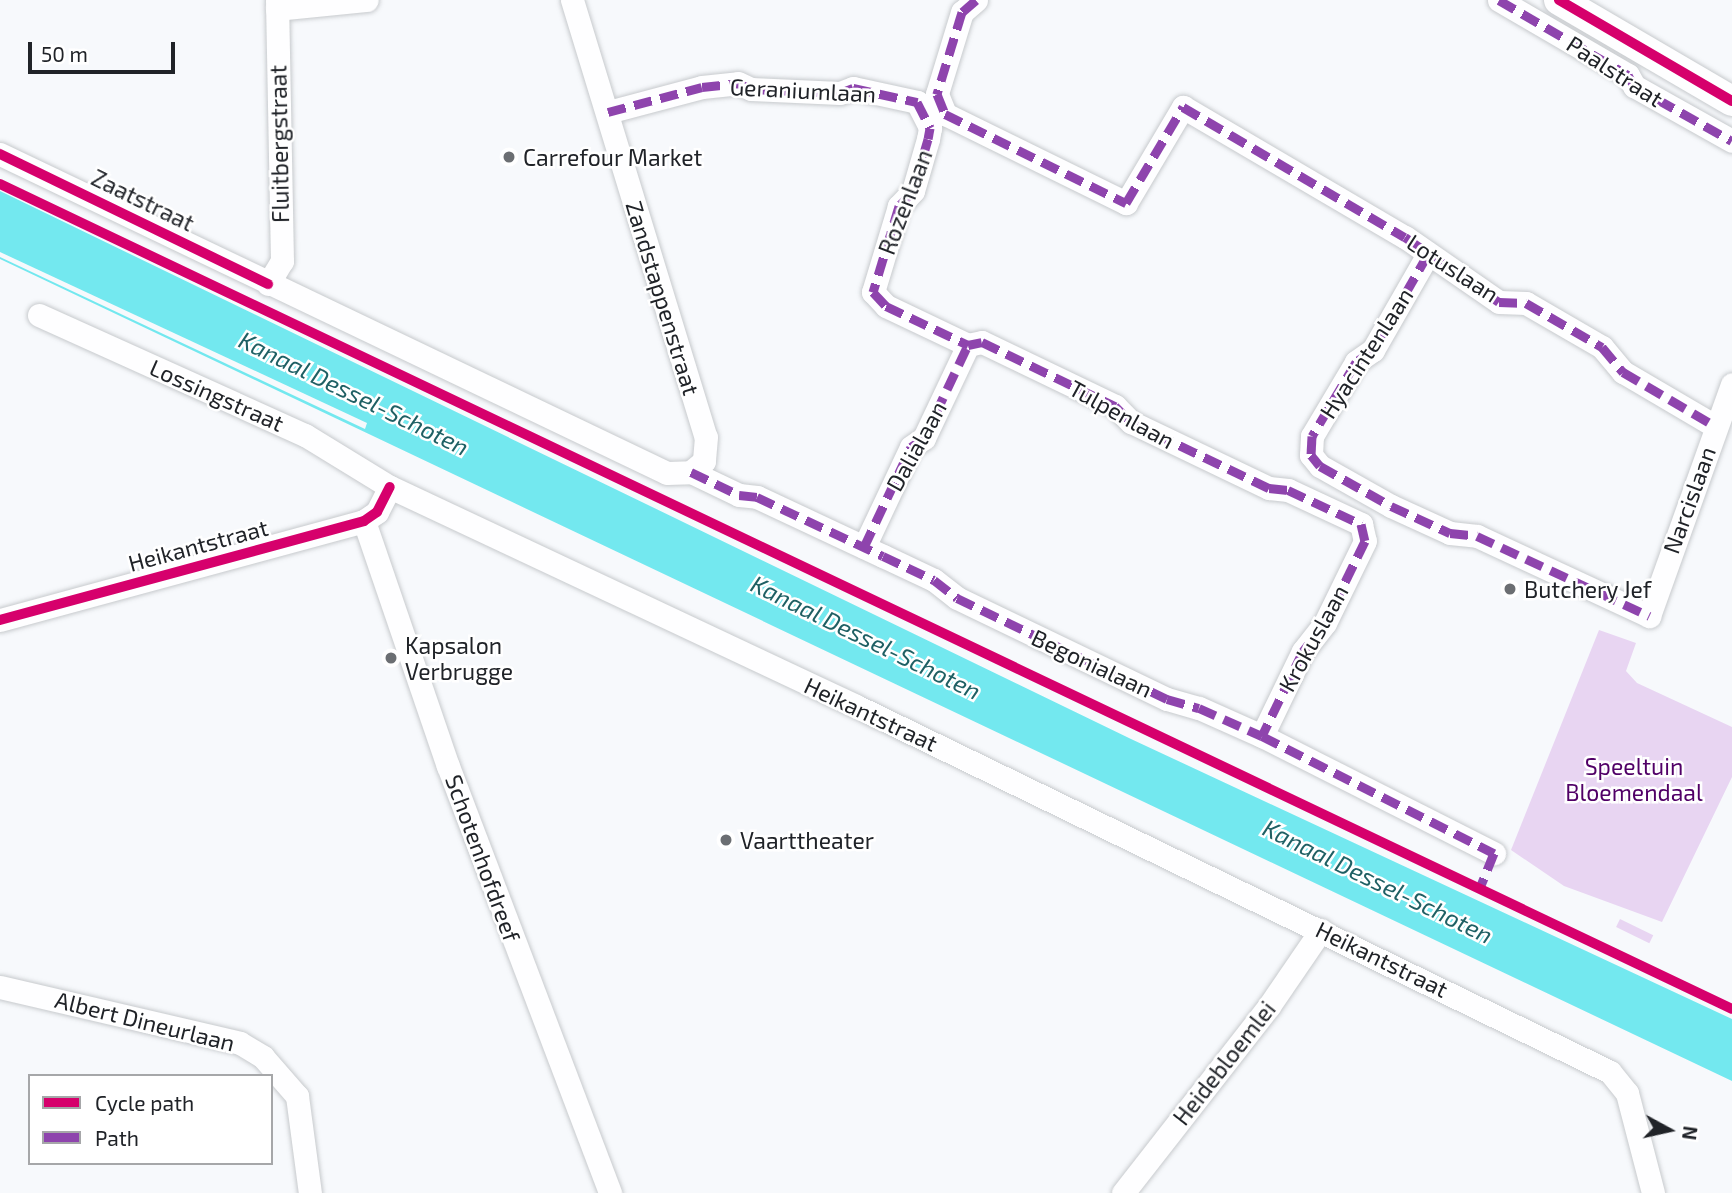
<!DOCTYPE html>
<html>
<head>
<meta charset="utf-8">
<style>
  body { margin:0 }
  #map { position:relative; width:1732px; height:1193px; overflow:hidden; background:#f7f9fc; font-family:"Exo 2",sans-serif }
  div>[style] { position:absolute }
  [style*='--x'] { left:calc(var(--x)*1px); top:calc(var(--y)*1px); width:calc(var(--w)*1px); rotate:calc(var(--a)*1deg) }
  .green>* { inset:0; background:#e8d5f2; transform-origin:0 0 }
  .water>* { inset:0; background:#73e8ef }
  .pier>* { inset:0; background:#f7f9fc }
  .roads { filter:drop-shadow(0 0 2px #c7cacd) drop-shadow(0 0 2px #c7cacd) }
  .minor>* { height:23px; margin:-11.5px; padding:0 11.5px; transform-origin:11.5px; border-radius:11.5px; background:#fefeff }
  .tertiary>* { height:30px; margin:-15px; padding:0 15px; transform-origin:15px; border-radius:15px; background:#fefeff }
  .quiet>* { height:9px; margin-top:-4.5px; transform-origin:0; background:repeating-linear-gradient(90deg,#8e44ad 0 18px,transparent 0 27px) }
  .cycleway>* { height:10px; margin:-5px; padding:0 5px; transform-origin:5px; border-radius:5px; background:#d6006c }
  .dots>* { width:19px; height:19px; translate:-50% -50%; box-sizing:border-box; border:4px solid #fff; border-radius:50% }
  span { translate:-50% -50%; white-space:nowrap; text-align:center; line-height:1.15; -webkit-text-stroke:5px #fff; paint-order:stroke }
  .street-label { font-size:23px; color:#202328 }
  .poi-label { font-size:23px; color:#202328 }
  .left { translate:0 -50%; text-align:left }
  .park-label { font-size:23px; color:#510067 }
  .water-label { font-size:24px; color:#1f6064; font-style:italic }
  .legend { position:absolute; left:28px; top:1074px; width:245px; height:91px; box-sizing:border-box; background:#fff; border:2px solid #a6a7a9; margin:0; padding:9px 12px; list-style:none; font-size:21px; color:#202328 }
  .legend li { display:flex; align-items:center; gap:14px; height:35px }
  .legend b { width:35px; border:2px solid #a6a7a9 }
  .north { position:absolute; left:1634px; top:1095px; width:70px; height:70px; -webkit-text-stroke:5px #fff; paint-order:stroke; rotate:98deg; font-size:19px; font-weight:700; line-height:28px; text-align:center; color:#202328 }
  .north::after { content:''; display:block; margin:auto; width:24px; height:32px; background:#202328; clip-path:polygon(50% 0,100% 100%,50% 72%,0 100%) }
  .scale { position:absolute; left:28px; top:42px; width:147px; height:32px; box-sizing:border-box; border:4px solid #202328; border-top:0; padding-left:9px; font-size:21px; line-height:24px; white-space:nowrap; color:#202328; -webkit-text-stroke:5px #fff; paint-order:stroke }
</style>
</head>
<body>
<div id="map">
  <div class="green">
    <i style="clip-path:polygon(1599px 630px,1636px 643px,1626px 671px,1637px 683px,1732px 727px,1732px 777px,1662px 922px,1564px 886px,1511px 850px)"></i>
    <i style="left:1620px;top:919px;width:37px;height:9px;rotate:26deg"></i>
  </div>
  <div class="water">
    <i style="clip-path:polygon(0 191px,1131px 739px,1732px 1019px,1732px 1081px,0 259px)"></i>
  </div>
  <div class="pier">
    <i style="clip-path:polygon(0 252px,367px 423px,365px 429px,0 257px)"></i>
  </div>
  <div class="roads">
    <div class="minor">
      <i style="--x:572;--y:0;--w:457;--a:73"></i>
      <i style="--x:706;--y:437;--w:24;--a:95"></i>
      <i style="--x:704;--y:461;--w:17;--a:140"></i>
      <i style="--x:976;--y:0;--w:18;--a:139"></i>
      <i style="--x:962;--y:12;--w:86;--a:107"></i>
      <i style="--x:937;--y:94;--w:22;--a:68"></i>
      <i style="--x:945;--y:114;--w:202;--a:26.2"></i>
      <i style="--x:1126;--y:203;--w:112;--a:-59.3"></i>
      <i style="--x:1183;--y:107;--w:257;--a:30.4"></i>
      <i style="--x:1405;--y:237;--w:114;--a:34.7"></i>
      <i style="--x:1499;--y:302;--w:27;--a:2"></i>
      <i style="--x:1526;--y:303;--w:88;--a:30.1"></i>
      <i style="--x:1602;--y:347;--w:33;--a:50"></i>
      <i style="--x:1623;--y:372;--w:107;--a:30.4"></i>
      <i style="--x:1499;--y:0;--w:149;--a:30.2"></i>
      <i style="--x:1628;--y:75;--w:13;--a:61"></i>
      <i style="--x:1634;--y:86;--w:112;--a:29.3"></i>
      <i style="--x:277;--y:9;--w:90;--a:-5.7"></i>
      <i style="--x:608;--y:112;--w:97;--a:-14.9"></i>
      <i style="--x:702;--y:87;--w:36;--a:-6"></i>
      <i style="--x:738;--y:83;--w:14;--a:25"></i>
      <i style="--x:751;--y:89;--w:89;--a:2.6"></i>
      <i style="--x:840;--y:93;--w:14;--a:-21"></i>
      <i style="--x:853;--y:88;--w:66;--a:12.3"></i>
      <i style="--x:917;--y:102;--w:29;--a:63"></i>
      <i style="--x:930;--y:128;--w:11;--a:100"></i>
      <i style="--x:928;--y:139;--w:54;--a:106.1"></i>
      <i style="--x:913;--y:191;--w:21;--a:133"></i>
      <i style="--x:899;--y:206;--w:90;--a:106.8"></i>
      <i style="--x:873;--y:292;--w:19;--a:47"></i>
      <i style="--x:886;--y:306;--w:91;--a:25.4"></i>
      <i style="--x:968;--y:345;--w:14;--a:-12"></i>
      <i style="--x:982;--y:342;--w:148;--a:25.7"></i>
      <i style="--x:1115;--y:406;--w:23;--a:45"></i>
      <i style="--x:1131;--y:422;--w:153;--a:25.6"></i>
      <i style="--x:1269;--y:488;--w:19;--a:6"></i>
      <i style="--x:1288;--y:490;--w:81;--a:25"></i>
      <i style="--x:1361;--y:524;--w:17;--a:77"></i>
      <i style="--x:1365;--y:541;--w:91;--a:116"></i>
      <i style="--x:1325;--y:623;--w:36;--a:128"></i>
      <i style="--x:1303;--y:651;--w:94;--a:115.8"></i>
      <i style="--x:0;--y:154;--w:739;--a:25.56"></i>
      <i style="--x:667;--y:473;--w:24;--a:-2"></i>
      <i style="--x:1428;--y:254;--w:111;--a:119.8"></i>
      <i style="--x:1373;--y:350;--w:21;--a:145"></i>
      <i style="--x:1356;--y:362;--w:86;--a:120.7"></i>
      <i style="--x:1312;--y:436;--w:19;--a:93"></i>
      <i style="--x:1311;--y:455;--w:14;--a:51"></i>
      <i style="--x:1320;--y:466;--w:81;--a:29.4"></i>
      <i style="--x:1391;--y:506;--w:65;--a:24.6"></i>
      <i style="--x:1450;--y:533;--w:27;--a:6"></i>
      <i style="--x:1477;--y:536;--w:190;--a:24.9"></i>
      <i style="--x:1649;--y:616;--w:246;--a:-70.3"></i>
      <i style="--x:268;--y:284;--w:27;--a:-59"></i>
      <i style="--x:282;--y:261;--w:261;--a:-91.1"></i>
      <i style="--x:39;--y:315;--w:292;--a:24.3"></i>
      <i style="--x:305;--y:435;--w:100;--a:31.5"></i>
      <i style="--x:390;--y:487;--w:515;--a:25.17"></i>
      <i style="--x:856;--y:706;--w:838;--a:25.89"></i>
      <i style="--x:1610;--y:1072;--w:27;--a:51"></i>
      <i style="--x:1627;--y:1093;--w:103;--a:75.4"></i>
      <i style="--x:691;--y:472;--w:53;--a:25.6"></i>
      <i style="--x:739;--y:495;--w:18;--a:6"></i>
      <i style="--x:757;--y:497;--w:139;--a:25.1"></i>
      <i style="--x:883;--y:556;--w:56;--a:25.2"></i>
      <i style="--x:934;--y:580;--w:29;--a:38"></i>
      <i style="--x:957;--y:598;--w:233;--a:25.7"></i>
      <i style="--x:1167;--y:699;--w:33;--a:16"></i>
      <i style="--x:1199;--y:708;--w:69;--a:24"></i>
      <i style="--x:1262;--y:736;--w:260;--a:26.8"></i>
      <i style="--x:364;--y:521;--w:259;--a:71.1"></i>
      <i style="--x:448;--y:766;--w:457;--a:69.2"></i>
      <i style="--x:864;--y:547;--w:110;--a:-64.8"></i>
      <i style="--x:911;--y:447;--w:16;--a:-35"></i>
      <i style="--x:924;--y:438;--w:103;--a:-64.7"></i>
      <i style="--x:0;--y:620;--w:377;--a:-15.2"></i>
      <i style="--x:364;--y:521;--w:16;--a:-35"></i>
      <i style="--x:377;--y:512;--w:28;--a:-63"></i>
      <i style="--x:0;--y:987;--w:246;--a:13.1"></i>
      <i style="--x:240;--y:1043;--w:27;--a:31"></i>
      <i style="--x:263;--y:1057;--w:52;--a:48.9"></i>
      <i style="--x:297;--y:1096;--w:98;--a:82.4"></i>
      <i style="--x:1123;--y:1193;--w:237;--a:-52"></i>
      <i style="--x:1269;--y:1006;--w:92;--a:-55.6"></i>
    </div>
    <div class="tertiary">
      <i style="--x:1559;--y:0;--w:200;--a:30.3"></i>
    </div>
  </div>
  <div class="quiet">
    <i style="--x:976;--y:0;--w:18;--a:139"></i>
    <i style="--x:962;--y:12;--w:86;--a:107"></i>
    <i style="--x:937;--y:94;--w:22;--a:68"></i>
    <i style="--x:945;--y:114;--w:202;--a:26.2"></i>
    <i style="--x:1126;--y:203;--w:112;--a:-59.3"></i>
    <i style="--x:1183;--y:107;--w:257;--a:30.4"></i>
    <i style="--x:1405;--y:237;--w:114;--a:34.7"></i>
    <i style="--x:1499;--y:302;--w:27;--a:2"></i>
    <i style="--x:1526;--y:303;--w:88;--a:30.1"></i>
    <i style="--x:1602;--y:347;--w:33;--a:50"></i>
    <i style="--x:1623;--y:372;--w:107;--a:30.4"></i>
    <i style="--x:1499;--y:0;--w:149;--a:30.2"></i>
    <i style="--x:1628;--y:75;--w:13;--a:61"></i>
    <i style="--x:1634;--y:86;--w:112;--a:29.3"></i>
    <i style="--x:608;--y:112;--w:97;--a:-14.9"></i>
    <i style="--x:702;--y:87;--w:36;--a:-6"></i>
    <i style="--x:738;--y:83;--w:14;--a:25"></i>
    <i style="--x:751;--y:89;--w:89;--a:2.6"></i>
    <i style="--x:840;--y:93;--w:14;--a:-21"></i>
    <i style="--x:853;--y:88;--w:66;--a:12.3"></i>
    <i style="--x:917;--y:102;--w:29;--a:63"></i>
    <i style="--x:930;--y:128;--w:11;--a:100"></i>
    <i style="--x:928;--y:139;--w:54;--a:106.1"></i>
    <i style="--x:913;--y:191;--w:21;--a:133"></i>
    <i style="--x:899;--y:206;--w:90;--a:106.8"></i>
    <i style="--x:873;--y:292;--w:19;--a:47"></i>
    <i style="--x:886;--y:306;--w:91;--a:25.4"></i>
    <i style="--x:968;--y:345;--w:14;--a:-12"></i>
    <i style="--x:982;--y:342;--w:148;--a:25.7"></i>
    <i style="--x:1115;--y:406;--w:23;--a:45"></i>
    <i style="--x:1131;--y:422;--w:153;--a:25.6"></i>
    <i style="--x:1269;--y:488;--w:19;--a:6"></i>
    <i style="--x:1288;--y:490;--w:81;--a:25"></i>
    <i style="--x:1361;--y:524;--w:17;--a:77"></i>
    <i style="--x:1365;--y:541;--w:91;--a:116"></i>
    <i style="--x:1325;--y:623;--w:36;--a:128"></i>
    <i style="--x:1303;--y:651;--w:94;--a:115.8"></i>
    <i style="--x:1428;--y:254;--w:111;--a:119.8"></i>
    <i style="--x:1373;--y:350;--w:21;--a:145"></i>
    <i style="--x:1356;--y:362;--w:86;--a:120.7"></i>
    <i style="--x:1312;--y:436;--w:19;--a:93"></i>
    <i style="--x:1311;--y:455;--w:14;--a:51"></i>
    <i style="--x:1320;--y:466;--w:81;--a:29.4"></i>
    <i style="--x:1391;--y:506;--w:65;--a:24.6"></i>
    <i style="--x:1450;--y:533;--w:27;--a:6"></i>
    <i style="--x:1477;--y:536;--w:190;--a:24.9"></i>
    <i style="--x:691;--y:472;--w:53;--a:25.6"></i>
    <i style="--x:739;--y:495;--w:18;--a:6"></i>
    <i style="--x:757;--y:497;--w:139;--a:25.1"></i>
    <i style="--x:883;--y:556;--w:56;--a:25.2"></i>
    <i style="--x:934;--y:580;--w:29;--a:38"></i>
    <i style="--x:957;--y:598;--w:233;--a:25.7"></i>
    <i style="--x:1167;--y:699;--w:33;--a:16"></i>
    <i style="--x:1199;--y:708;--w:69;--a:24"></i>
    <i style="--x:1262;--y:736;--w:260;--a:26.8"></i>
    <i style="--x:1494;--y:853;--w:38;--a:112"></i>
    <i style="--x:864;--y:547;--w:110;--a:-64.8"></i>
    <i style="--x:911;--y:447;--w:16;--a:-35"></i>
    <i style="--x:924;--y:438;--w:103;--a:-64.7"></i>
  </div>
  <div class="cycleway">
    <i style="--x:1559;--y:0;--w:200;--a:30.3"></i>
    <i style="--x:0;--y:154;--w:298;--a:25.9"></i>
    <i style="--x:0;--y:184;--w:1918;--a:25.47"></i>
    <i style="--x:0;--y:620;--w:377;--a:-15.2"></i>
    <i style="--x:364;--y:521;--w:16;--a:-35"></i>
    <i style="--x:377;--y:512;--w:28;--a:-63"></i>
  </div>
  <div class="dots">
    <i style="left:509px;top:157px;background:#6b6e72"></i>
    <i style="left:1510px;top:589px;background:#6b6e72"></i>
    <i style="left:391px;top:658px;background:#6b6e72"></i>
    <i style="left:726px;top:840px;background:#6b6e72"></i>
  </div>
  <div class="street-label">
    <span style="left:1615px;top:71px;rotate:33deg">Paalstraat</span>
    <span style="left:803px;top:90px;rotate:3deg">Geraniumlaan</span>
    <span style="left:279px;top:144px;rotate:-91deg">Fluitbergstraat</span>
    <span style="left:143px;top:200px;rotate:26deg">Zaatstraat</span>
    <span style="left:905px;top:202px;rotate:-69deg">Rozenlaan</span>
    <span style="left:1453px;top:268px;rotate:33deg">Lotuslaan</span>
    <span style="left:663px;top:298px;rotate:73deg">Zandstappenstraat</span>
    <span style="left:1366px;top:353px;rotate:-57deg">Hyacintenlaan</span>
    <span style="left:217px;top:395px;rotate:24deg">Lossingstraat</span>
    <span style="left:1122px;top:414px;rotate:29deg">Tulpenlaan</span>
    <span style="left:916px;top:446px;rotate:-61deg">Dalialaan</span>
    <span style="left:1689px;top:500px;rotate:-70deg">Narcislaan</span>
    <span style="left:198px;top:545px;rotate:-15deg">Heikantstraat</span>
    <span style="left:1313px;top:638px;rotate:-61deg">Krokuslaan</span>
    <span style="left:1092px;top:663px;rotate:25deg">Begonialaan</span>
    <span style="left:871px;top:714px;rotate:25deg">Heikantstraat</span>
    <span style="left:483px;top:858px;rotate:70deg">Schotenhofdreef</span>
    <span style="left:1382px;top:959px;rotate:26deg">Heikantstraat</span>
    <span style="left:145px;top:1021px;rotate:14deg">Albert Dineurlaan</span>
    <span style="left:1224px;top:1063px;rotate:-52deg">Heidebloemlei</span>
  </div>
  <div class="poi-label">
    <span class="left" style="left:523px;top:157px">Carrefour Market</span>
    <span class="left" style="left:1524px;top:589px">Butchery Jef</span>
    <span class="left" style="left:405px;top:658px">Kapsalon<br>Verbrugge</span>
    <span class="left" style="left:740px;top:840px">Vaarttheater</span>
  </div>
  <div class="park-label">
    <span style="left:1634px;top:779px">Speeltuin<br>Bloemendaal</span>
  </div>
  <div class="water-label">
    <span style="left:354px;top:393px;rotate:26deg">Kanaal Dessel-Schoten</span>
    <span style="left:866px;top:637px;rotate:26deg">Kanaal Dessel-Schoten</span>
    <span style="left:1378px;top:881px;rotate:26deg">Kanaal Dessel-Schoten</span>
  </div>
  <ul class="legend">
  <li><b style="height:9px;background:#d6006c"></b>Cycle path</li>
  <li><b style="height:9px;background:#8e44ad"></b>Path</li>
  </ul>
  <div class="north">N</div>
  <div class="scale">50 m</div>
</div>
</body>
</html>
